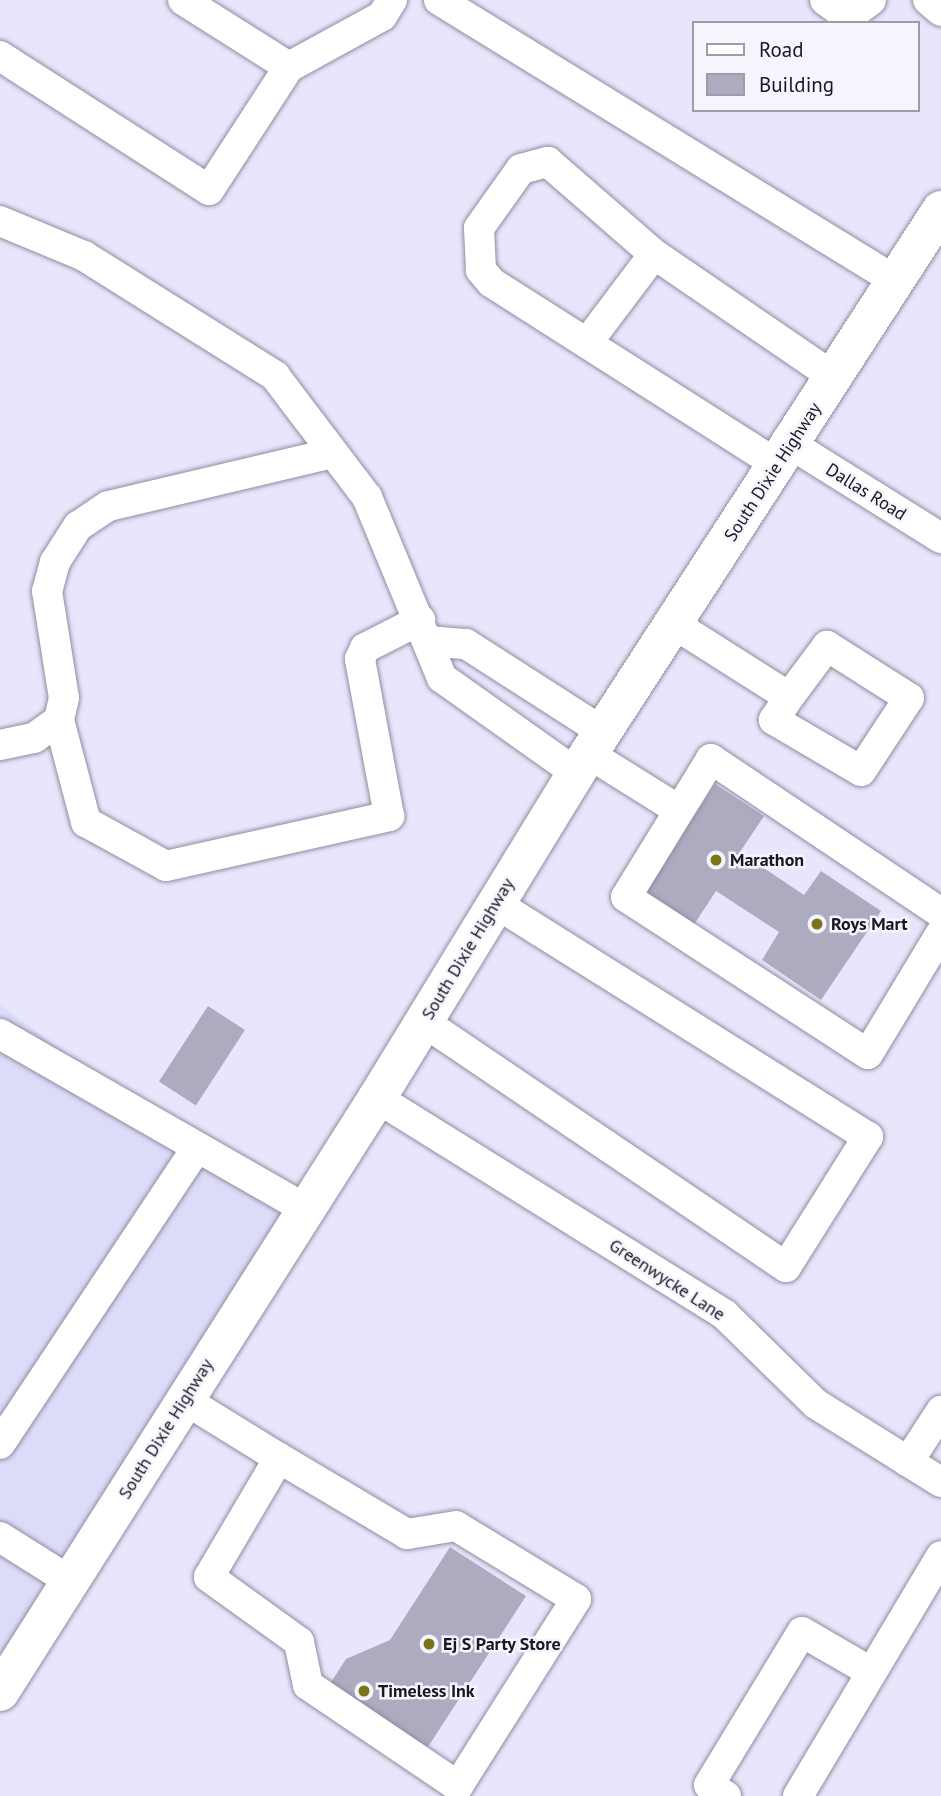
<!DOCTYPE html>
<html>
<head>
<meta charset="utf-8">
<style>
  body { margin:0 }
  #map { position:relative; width:941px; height:1796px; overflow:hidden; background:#e7e6fc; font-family:"PT Sans",sans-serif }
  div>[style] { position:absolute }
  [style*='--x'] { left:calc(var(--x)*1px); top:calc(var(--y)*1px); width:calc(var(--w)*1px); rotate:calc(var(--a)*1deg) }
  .built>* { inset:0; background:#dcdbf8 }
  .building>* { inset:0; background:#acabc0; transform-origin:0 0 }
  .roads { filter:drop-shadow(0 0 2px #8e8da1) drop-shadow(0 0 2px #8e8da1) }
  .minor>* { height:30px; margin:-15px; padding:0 15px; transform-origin:15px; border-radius:15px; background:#fff }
  .major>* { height:38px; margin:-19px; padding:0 19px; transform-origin:19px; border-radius:19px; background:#fff }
  .dots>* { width:19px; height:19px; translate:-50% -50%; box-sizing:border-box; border:4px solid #f5f5fe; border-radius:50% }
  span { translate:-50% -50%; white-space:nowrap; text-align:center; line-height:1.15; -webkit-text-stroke:5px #f5f5fe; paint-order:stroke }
  .street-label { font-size:18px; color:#191820 }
  .poi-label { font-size:18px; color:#191820; font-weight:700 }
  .left { translate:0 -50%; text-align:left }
  .legend { position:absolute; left:692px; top:21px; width:228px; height:91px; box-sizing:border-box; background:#f5f5fe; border:2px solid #9d9da5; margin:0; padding:9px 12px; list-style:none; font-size:21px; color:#191820 }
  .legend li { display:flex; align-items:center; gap:14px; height:35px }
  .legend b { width:35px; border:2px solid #9d9da5 }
</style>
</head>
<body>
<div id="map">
  <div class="built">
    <i style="clip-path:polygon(0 1005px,196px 1149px,306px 1209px,0 1692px)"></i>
  </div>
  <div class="building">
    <i style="clip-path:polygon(715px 784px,764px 816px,740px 852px,804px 895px,821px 871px,881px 911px,821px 1000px,762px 960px,779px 932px,716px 891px,693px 926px,643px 893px)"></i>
    <i style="left:208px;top:1006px;width:44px;height:90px;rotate:33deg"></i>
    <i style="clip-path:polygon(450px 1547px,526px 1596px,424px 1753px,326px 1690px,346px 1659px,390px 1640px)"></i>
  </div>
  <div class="roads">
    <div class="minor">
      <i style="--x:183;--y:0;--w:125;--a:32.3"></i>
      <i style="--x:439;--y:0;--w:536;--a:31.59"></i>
      <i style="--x:825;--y:0;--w:17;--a:36"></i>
      <i style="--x:839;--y:10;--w:16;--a:7"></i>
      <i style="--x:855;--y:12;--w:20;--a:-37"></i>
      <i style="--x:928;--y:0;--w:17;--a:40"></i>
      <i style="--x:0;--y:56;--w:248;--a:32.7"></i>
      <i style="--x:209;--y:190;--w:147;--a:-57"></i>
      <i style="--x:289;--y:67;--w:106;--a:-28.7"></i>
      <i style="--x:382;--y:16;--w:19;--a:-58"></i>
      <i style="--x:0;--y:221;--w:91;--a:22.6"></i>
      <i style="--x:84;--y:256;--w:226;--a:32.1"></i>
      <i style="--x:275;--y:376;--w:152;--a:52.8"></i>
      <i style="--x:367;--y:497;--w:196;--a:67.5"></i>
      <i style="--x:442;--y:678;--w:164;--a:35.3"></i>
      <i style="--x:587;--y:343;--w:111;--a:-53"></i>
      <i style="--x:792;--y:445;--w:176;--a:32"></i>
      <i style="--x:333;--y:453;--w:231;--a:166.7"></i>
      <i style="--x:108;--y:506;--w:36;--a:146"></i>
      <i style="--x:78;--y:526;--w:43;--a:122.6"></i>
      <i style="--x:55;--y:562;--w:30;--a:105"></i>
      <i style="--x:47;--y:591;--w:108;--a:81"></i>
      <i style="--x:64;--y:698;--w:23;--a:103"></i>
      <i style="--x:59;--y:720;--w:106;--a:75.2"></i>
      <i style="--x:86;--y:822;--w:91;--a:28.8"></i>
      <i style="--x:166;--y:866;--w:229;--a:-12.6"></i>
      <i style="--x:389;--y:816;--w:160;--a:-100.5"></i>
      <i style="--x:360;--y:659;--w:12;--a:-66"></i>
      <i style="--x:365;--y:648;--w:62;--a:-27"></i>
      <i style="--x:778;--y:465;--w:340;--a:-147.5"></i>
      <i style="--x:491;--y:282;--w:16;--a:-130"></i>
      <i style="--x:481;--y:270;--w:42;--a:-92.7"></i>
      <i style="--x:479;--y:228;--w:72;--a:-54.6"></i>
      <i style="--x:521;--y:169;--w:28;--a:-15"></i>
      <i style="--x:548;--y:162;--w:140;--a:41"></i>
      <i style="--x:654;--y:254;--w:219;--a:34.4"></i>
      <i style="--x:674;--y:624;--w:136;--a:32.4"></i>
      <i style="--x:789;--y:697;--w:64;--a:-53.3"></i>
      <i style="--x:827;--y:646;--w:97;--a:32.4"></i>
      <i style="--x:909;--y:698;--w:87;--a:123.3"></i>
      <i style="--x:861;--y:771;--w:101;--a:-149.6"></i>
      <i style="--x:774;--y:720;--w:27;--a:-57"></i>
      <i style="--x:429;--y:641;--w:37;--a:5"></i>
      <i style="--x:466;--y:644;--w:163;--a:32.7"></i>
      <i style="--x:0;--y:745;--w:35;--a:-12"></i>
      <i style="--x:34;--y:738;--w:31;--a:-36"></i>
      <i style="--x:589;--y:754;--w:104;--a:32"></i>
      <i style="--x:941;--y:913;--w:277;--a:-146.2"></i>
      <i style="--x:711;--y:759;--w:162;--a:121.6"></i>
      <i style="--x:626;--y:897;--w:288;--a:33"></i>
      <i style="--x:868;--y:1054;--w:141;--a:-58.9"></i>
      <i style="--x:424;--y:1022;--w:437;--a:34.1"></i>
      <i style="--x:786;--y:1267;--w:154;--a:-57.8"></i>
      <i style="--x:868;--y:1137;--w:439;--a:-147.9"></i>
      <i style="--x:0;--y:1034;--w:353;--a:29.8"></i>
      <i style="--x:377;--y:1098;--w:410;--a:31.9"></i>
      <i style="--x:725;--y:1315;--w:127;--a:44.4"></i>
      <i style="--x:816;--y:1404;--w:147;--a:32"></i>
      <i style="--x:185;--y:1400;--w:110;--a:31.7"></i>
      <i style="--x:279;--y:1458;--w:138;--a:120.5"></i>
      <i style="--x:209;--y:1577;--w:111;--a:35.8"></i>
      <i style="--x:299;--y:1642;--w:44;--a:78.2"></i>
      <i style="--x:308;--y:1685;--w:181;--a:34"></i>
      <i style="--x:458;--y:1786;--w:221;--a:-57.7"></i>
      <i style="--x:576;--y:1599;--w:140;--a:-148.7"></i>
      <i style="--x:456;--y:1526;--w:50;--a:170.7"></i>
      <i style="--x:407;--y:1534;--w:149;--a:-149.3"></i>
      <i style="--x:0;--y:1444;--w:354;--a:-56.4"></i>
      <i style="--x:908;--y:1462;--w:61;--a:-57.1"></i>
      <i style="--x:0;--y:1537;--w:83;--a:32.2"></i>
      <i style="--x:726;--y:1796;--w:20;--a:-147"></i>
      <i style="--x:709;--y:1785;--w:179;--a:-58.7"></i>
      <i style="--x:802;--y:1632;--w:80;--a:30.1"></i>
      <i style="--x:798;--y:1796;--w:279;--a:-59.2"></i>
    </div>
    <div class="major">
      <i style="--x:0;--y:1692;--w:704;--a:-57.6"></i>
      <i style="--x:377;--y:1098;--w:381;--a:-58.5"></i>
      <i style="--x:576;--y:773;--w:671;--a:-57.04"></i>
    </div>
  </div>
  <div class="dots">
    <i style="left:716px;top:860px;background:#7b7519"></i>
    <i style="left:817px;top:924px;background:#7b7519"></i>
    <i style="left:429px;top:1644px;background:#7b7519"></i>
    <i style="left:364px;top:1691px;background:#7b7519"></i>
  </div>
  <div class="street-label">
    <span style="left:773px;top:472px;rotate:-57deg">South Dixie Highway</span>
    <span style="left:866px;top:492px;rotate:32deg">Dallas Road</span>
    <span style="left:468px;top:949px;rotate:-59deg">South Dixie Highway</span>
    <span style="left:667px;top:1280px;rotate:33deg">Greenwycke Lane</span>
    <span style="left:166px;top:1429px;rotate:-58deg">South Dixie Highway</span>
  </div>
  <div class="poi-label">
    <span class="left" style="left:730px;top:860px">Marathon</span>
    <span class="left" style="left:831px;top:924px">Roys Mart</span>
    <span class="left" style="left:443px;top:1644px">Ej S Party Store</span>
    <span class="left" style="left:378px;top:1691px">Timeless Ink</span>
  </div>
  <ul class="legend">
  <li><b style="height:9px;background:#fff"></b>Road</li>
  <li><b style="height:19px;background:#acabc0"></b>Building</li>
  </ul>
</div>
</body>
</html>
